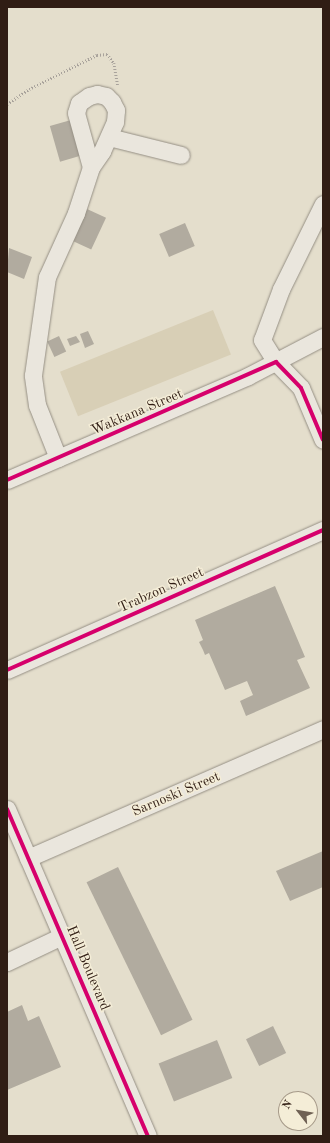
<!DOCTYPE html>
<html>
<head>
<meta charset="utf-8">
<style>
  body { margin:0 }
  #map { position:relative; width:330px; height:1143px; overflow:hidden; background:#e4decc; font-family:"Old Standard TT",serif }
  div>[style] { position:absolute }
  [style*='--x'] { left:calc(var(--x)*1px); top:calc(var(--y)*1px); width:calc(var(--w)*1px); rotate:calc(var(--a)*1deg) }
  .green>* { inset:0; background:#d8cfb6; transform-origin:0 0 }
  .building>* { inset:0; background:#b1ab9f; transform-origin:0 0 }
  .path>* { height:2.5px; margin-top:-1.25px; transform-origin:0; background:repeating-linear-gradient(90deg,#a8a29b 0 1px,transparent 0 3px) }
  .roads { filter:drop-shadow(0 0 1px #958f84) drop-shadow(0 0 1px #958f84) }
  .minor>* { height:17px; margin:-8.5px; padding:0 8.5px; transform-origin:8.5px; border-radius:8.5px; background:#eae6dd }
  .cycleway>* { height:4px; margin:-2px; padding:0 2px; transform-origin:2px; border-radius:2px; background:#d6006c }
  span { translate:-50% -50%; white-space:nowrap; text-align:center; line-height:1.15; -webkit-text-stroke:3px #f4edd7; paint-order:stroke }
  .street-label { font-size:14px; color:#301d14 }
  .frame { position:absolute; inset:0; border:8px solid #301d14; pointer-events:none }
  .north { position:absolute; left:278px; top:1091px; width:40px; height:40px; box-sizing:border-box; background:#f4edd7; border:1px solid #a69a89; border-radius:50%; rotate:301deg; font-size:11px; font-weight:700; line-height:16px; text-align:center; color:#301d14 }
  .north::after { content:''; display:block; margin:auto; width:14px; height:18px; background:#6f6154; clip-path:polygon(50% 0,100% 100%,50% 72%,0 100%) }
</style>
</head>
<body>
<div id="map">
  <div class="green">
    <i style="left:213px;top:310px;width:48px;height:165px;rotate:68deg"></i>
  </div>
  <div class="building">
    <i style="left:71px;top:120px;width:37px;height:22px;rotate:74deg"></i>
    <i style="left:87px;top:209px;width:21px;height:35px;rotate:25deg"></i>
    <i style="left:185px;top:223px;width:25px;height:28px;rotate:67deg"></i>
    <i style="clip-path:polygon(9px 248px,32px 257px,24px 279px,7px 272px)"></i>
    <i style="clip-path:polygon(88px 331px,94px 344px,85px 348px,80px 334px)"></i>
    <i style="left:59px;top:336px;width:17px;height:13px;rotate:65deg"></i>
    <i style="clip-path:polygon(76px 336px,80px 342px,70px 346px,67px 339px)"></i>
    <i style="clip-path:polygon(275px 586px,305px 657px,297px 660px,310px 688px,246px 716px,240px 701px,253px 695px,247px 681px,225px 690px,209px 653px,205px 655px,203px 650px,199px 642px,203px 640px,195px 620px)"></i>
    <i style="clip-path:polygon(323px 851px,323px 887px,290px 901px,276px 871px)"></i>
    <i style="left:118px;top:867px;width:170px;height:35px;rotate:64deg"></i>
    <i style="clip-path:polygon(22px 1005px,28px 1021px,39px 1016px,61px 1067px,7px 1090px,7px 1012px)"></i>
    <i style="left:273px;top:1026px;width:30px;height:30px;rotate:64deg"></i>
    <i style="left:217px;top:1040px;width:41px;height:63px;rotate:68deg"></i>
  </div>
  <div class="path">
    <i style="--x:7;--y:104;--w:27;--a:-34"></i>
    <i style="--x:29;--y:89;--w:76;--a:-26.6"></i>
    <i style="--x:97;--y:55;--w:10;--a:-6"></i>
    <i style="--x:107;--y:54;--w:11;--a:52"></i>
    <i style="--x:114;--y:63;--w:22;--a:80"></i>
  </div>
  <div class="roads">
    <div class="minor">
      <i style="--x:109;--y:137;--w:74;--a:14"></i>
      <i style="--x:323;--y:204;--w:95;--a:116.3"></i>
      <i style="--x:281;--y:289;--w:54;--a:110.4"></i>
      <i style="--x:262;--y:340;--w:26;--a:58"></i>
      <i style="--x:276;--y:362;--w:36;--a:46"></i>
      <i style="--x:301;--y:388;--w:56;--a:67.1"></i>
      <i style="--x:58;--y:458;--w:57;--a:-111.6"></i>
      <i style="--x:37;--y:405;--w:30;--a:-98"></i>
      <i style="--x:33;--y:375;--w:99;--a:-81.9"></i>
      <i style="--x:47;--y:277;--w:70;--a:-65.6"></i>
      <i style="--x:76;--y:213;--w:48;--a:-71.9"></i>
      <i style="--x:91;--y:167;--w:19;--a:-55"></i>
      <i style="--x:102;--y:151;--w:32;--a:-66"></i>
      <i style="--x:115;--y:122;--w:12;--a:-85"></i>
      <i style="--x:116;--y:110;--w:9;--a:-117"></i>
      <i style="--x:112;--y:102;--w:8;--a:-135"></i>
      <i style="--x:106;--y:96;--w:9;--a:-167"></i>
      <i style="--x:97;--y:94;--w:8;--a:166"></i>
      <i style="--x:89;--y:96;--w:12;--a:145"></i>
      <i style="--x:79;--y:103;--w:10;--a:107"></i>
      <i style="--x:76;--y:113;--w:56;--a:74.5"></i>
      <i style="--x:7;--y:480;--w:262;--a:-23.3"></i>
      <i style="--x:248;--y:376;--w:85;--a:-27.5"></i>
      <i style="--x:7;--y:670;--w:346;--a:-23.9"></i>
      <i style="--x:7;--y:809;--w:356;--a:66.7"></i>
      <i style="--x:28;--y:858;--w:322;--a:-23.6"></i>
      <i style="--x:7;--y:962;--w:61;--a:-25.3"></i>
    </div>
  </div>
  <div class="cycleway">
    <i style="--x:7;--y:480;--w:294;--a:-23.7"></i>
    <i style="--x:276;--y:362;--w:36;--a:46"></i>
    <i style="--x:301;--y:388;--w:56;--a:67.1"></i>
    <i style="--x:7;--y:670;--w:346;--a:-23.9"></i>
    <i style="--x:7;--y:809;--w:356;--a:66.7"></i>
  </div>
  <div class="street-label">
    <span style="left:137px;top:412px;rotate:-23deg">Wakkana Street</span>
    <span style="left:161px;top:590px;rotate:-24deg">Trabzon Street</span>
    <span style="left:176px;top:794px;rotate:-23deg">Sarnoski Street</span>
    <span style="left:88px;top:968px;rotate:67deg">Hall Boulevard</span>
  </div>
  <div class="frame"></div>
  <div class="north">N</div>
</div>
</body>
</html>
